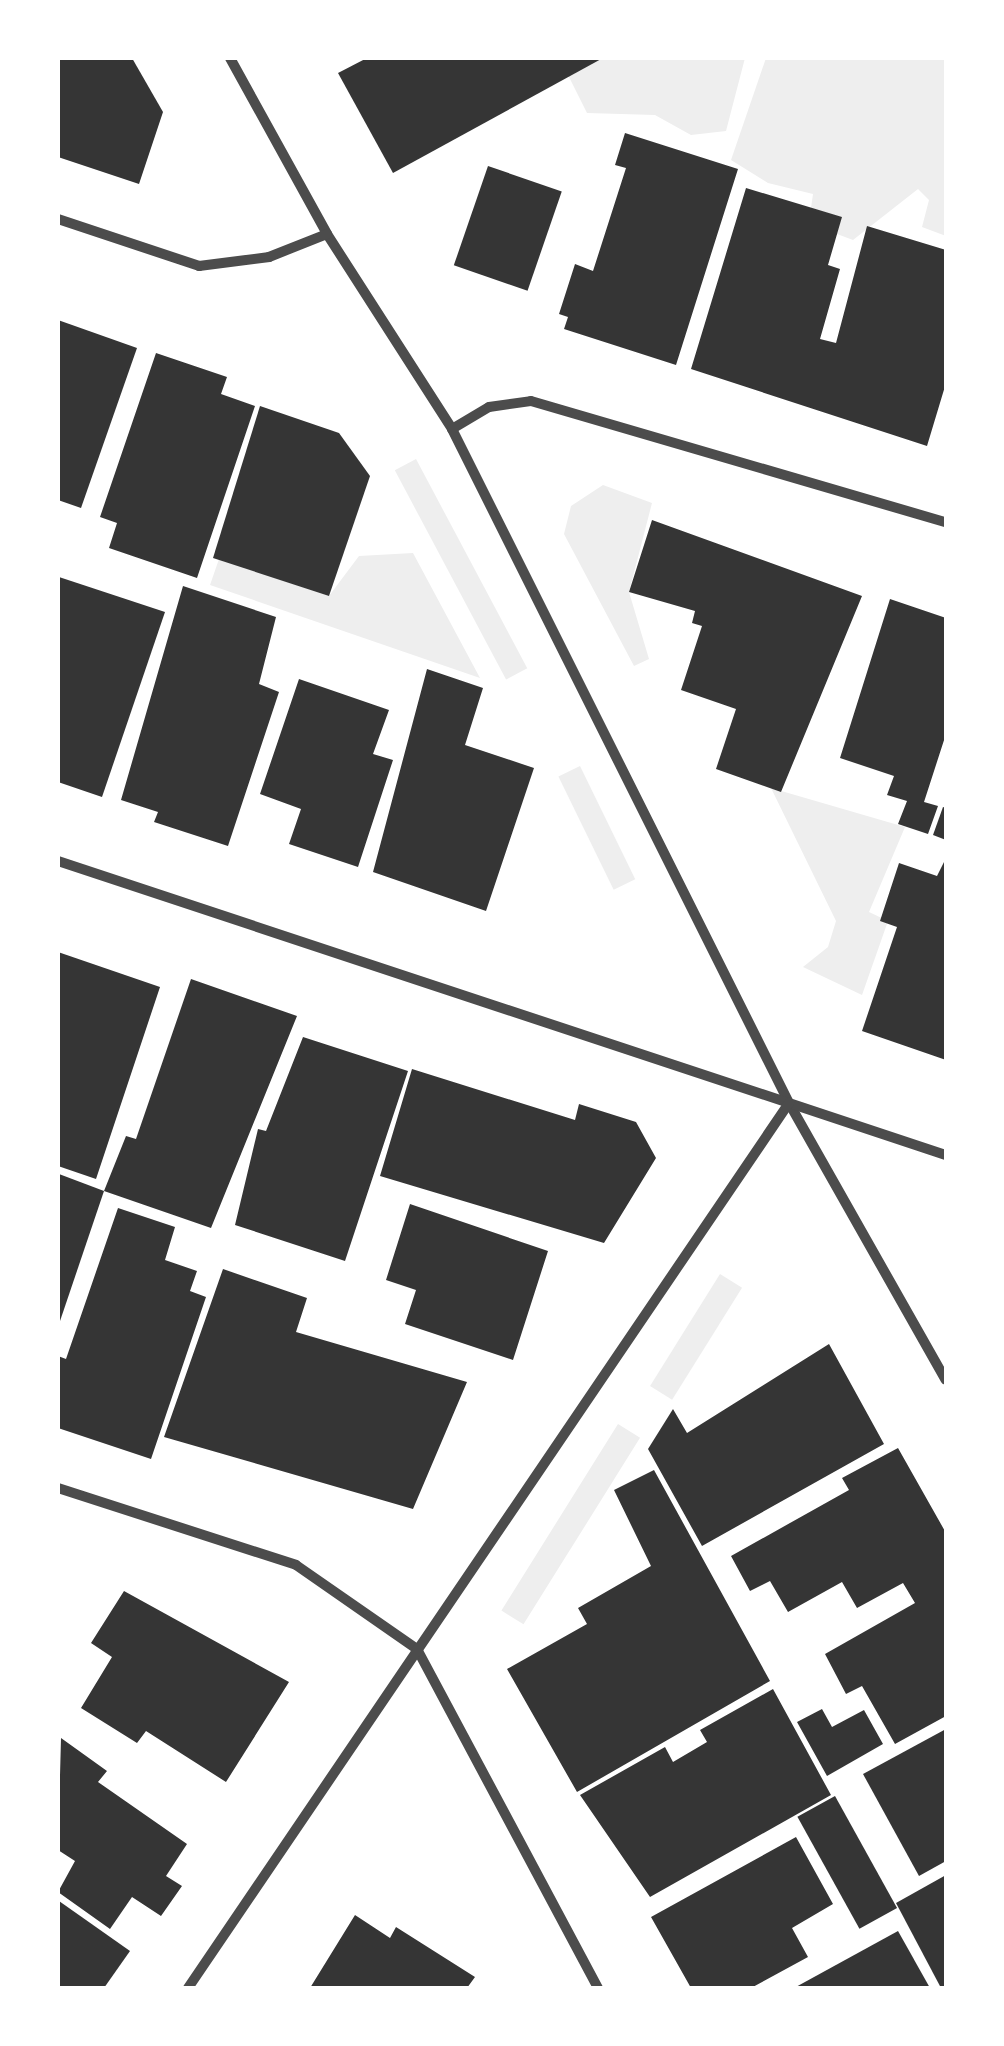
<!DOCTYPE html>
<html>
<head>
<meta charset="utf-8">
<style>
  body { margin:0 }
  #map { position:relative; width:1004px; height:2046px; overflow:hidden; background:#fff; font-family:"Source Sans 3",sans-serif }
  div>[style] { position:absolute }
  [style*='--x'] { left:calc(var(--x)*1px); top:calc(var(--y)*1px); width:calc(var(--w)*1px); rotate:calc(var(--a)*1deg) }
  .green>* { inset:0; background:#eee; transform-origin:0 0 }
  .building>* { inset:0; background:#353535; transform-origin:0 0 }
  .minor>* { height:10px; margin:-5px; padding:0 5px; transform-origin:5px; border-radius:5px; background:#4c4c4c }
  span { translate:-50% -50%; white-space:nowrap; text-align:center; line-height:1.15; -webkit-text-stroke:8px #fff; paint-order:stroke }
  .frame { position:absolute; inset:0; border:60px solid #fff; pointer-events:none }
</style>
</head>
<body>
<div id="map">
  <div class="green">
    <i style="clip-path:polygon(574px 58px,745px 58px,726px 131px,691px 135px,655px 115px,587px 113px,569px 77px)"></i>
    <i style="clip-path:polygon(766px 58px,946px 58px,946px 236px,922px 227px,929px 200px,918px 189px,853px 240px,837px 234px,841px 217px,811px 208px,813px 194px,768px 183px,731px 160px)"></i>
    <i style="left:416px;top:459px;width:237px;height:24px;rotate:62deg"></i>
    <i style="clip-path:polygon(603px 485px,652px 503px,629px 592px,649px 659px,634px 666px,564px 534px,571px 506px)"></i>
    <i style="clip-path:polygon(413px 553px,480px 678px,210px 585px,219px 559px,329px 596px,359px 556px)"></i>
    <i style="left:580px;top:766px;width:126px;height:24px;rotate:64deg"></i>
    <i style="clip-path:polygon(771px 788px,905px 827px,869px 912px,888px 921px,862px 995px,803px 967px,828px 947px,836px 921px)"></i>
    <i style="left:720px;top:1274px;width:26px;height:132px;rotate:32deg"></i>
    <i style="left:618px;top:1424px;width:26px;height:220px;rotate:32deg"></i>
  </div>
  <div class="building">
    <i style="clip-path:polygon(58px 58px,132px 58px,163px 112px,139px 184px,58px 157px)"></i>
    <i style="clip-path:polygon(367px 58px,603px 58px,393px 173px,338px 73px)"></i>
    <i style="clip-path:polygon(625px 133px,738px 169px,676px 365px,564px 329px,568px 317px,559px 314px,575px 264px,593px 271px,626px 168px,615px 165px)"></i>
    <i style="left:488px;top:166px;width:78px;height:105px;rotate:19deg"></i>
    <i style="clip-path:polygon(746px 188px,842px 217px,828px 265px,840px 269px,820px 339px,836px 343px,867px 226px,946px 250px,946px 383px,927px 446px,691px 369px)"></i>
    <i style="clip-path:polygon(58px 320px,137px 348px,81px 508px,58px 500px)"></i>
    <i style="clip-path:polygon(156px 353px,227px 377px,221px 394px,255px 406px,197px 578px,109px 548px,117px 523px,100px 517px)"></i>
    <i style="clip-path:polygon(260px 406px,339px 433px,370px 476px,329px 596px,213px 558px)"></i>
    <i style="clip-path:polygon(652px 520px,862px 596px,781px 792px,716px 769px,736px 709px,681px 690px,702px 626px,692px 623px,695px 611px,629px 592px)"></i>
    <i style="clip-path:polygon(59px 577px,165px 612px,102px 797px,58px 782px)"></i>
    <i style="clip-path:polygon(183px 586px,276px 617px,259px 684px,279px 692px,228px 846px,154px 822px,158px 812px,121px 800px)"></i>
    <i style="clip-path:polygon(890px 599px,946px 618px,946px 734px,924px 802px,938px 806px,928px 834px,898px 824px,907px 801px,887px 795px,894px 776px,840px 758px)"></i>
    <i style="clip-path:polygon(427px 669px,483px 688px,465px 745px,534px 768px,486px 911px,373px 872px)"></i>
    <i style="clip-path:polygon(299px 679px,389px 710px,373px 754px,393px 760px,358px 867px,289px 844px,301px 809px,260px 794px)"></i>
    <i style="clip-path:polygon(943px 807px,946px 808px,946px 840px,933px 835px)"></i>
    <i style="clip-path:polygon(946px 858px,946px 1060px,862px 1031px,897px 927px,880px 921px,899px 863px,937px 876px)"></i>
    <i style="clip-path:polygon(58px 952px,160px 987px,96px 1179px,58px 1166px)"></i>
    <i style="clip-path:polygon(191px 979px,297px 1016px,211px 1228px,104px 1191px,126px 1136px,136px 1139px)"></i>
    <i style="clip-path:polygon(303px 1037px,408px 1071px,345px 1261px,235px 1225px,258px 1129px,266px 1131px)"></i>
    <i style="clip-path:polygon(412px 1069px,575px 1120px,579px 1104px,636px 1122px,656px 1158px,604px 1243px,380px 1176px)"></i>
    <i style="clip-path:polygon(59px 1174px,104px 1191px,58px 1327px,58px 1178px)"></i>
    <i style="clip-path:polygon(410px 1204px,548px 1251px,513px 1360px,405px 1324px,416px 1290px,386px 1280px)"></i>
    <i style="clip-path:polygon(118px 1208px,175px 1227px,165px 1260px,197px 1271px,190px 1291px,206px 1297px,151px 1459px,58px 1428px,58px 1356px,66px 1359px)"></i>
    <i style="clip-path:polygon(223px 1269px,307px 1298px,296px 1332px,467px 1382px,413px 1509px,164px 1437px)"></i>
    <i style="clip-path:polygon(829px 1344px,884px 1444px,702px 1546px,648px 1449px,673px 1409px,687px 1433px)"></i>
    <i style="clip-path:polygon(898px 1448px,946px 1533px,946px 1716px,895px 1744px,862px 1686px,846px 1694px,825px 1654px,915px 1603px,903px 1583px,857px 1608px,842px 1582px,788px 1612px,770px 1581px,750px 1591px,731px 1556px,849px 1490px,842px 1478px)"></i>
    <i style="clip-path:polygon(654px 1470px,770px 1681px,577px 1792px,507px 1669px,587px 1624px,578px 1608px,651px 1566px,614px 1490px)"></i>
    <i style="clip-path:polygon(124px 1591px,289px 1682px,226px 1782px,146px 1731px,137px 1743px,81px 1708px,112px 1657px,91px 1643px)"></i>
    <i style="clip-path:polygon(773px 1689px,831px 1795px,650px 1897px,580px 1795px,665px 1747px,673px 1762px,707px 1742px,700px 1730px)"></i>
    <i style="clip-path:polygon(822px 1709px,832px 1727px,864px 1710px,883px 1744px,827px 1776px,797px 1722px)"></i>
    <i style="clip-path:polygon(946px 1729px,946px 1861px,919px 1876px,863px 1774px)"></i>
    <i style="clip-path:polygon(61px 1738px,107px 1771px,98px 1782px,187px 1844px,166px 1876px,182px 1886px,161px 1916px,132px 1897px,110px 1929px,58px 1892px,75px 1861px,58px 1850px)"></i>
    <i style="left:835px;top:1796px;width:128px;height:43px;rotate:61deg"></i>
    <i style="clip-path:polygon(796px 1837px,833px 1904px,792px 1928px,808px 1957px,751px 1988px,691px 1988px,651px 1917px)"></i>
    <i style="clip-path:polygon(946px 1875px,946px 1988px,941px 1988px,896px 1903px)"></i>
    <i style="clip-path:polygon(59px 1901px,130px 1951px,104px 1988px,58px 1988px)"></i>
    <i style="clip-path:polygon(355px 1915px,390px 1938px,396px 1927px,475px 1977px,467px 1988px,310px 1988px)"></i>
    <i style="clip-path:polygon(898px 1931px,930px 1988px,794px 1988px)"></i>
  </div>
  <div class="minor">
    <i style="--x:230;--y:58;--w:201;--a:61.1"></i>
    <i style="--x:327;--y:234;--w:232;--a:57.3"></i>
    <i style="--x:452;--y:429;--w:754;--a:63.43"></i>
    <i style="--x:789;--y:1103;--w:318;--a:60.5"></i>
    <i style="--x:58;--y:219;--w:149;--a:18.4"></i>
    <i style="--x:199;--y:266;--w:71;--a:-7.3"></i>
    <i style="--x:269;--y:257;--w:62;--a:-21.6"></i>
    <i style="--x:452;--y:429;--w:43;--a:-30.7"></i>
    <i style="--x:489;--y:407;--w:42;--a:-8.1"></i>
    <i style="--x:531;--y:401;--w:432;--a:16.3"></i>
    <i style="--x:58;--y:861;--w:935;--a:18.32"></i>
    <i style="--x:58;--y:1488;--w:250;--a:17.9"></i>
    <i style="--x:296;--y:1565;--w:147;--a:34.8"></i>
    <i style="--x:417;--y:1649;--w:384;--a:61.9"></i>
    <i style="--x:188;--y:1988;--w:1070;--a:-55.82"></i>
  </div>
  <div class="frame"></div>
</div>
</body>
</html>
